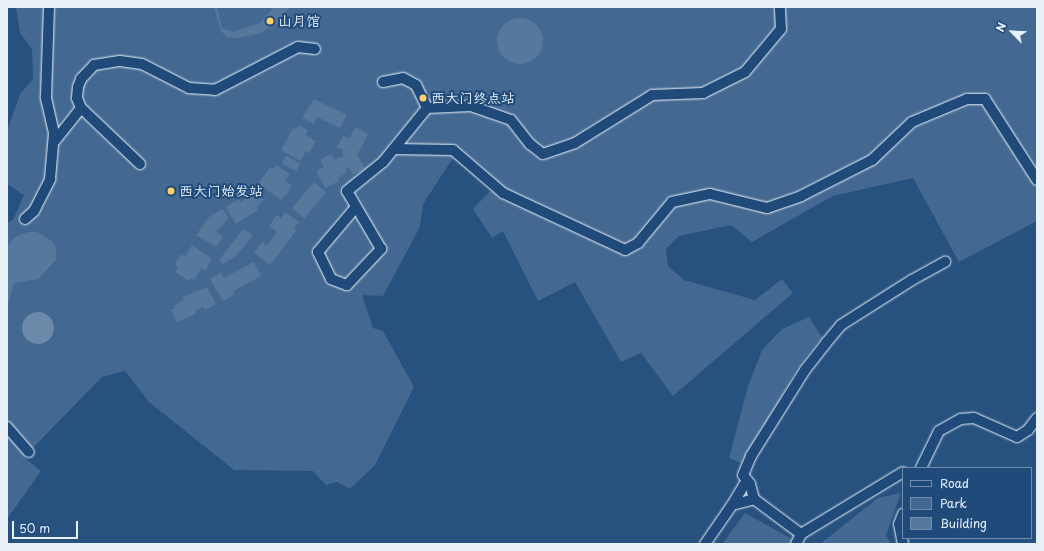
<!DOCTYPE html>
<html>
<head>
<meta charset="utf-8">
<style>
  body { margin:0 }
  #map { position:relative; width:1044px; height:551px; overflow:hidden; background:#27517f; font-family:"Playpen Sans","LXGW WenKai TC",sans-serif }
  div>[style] { position:absolute }
  [style*='--x'] { left:calc(var(--x)*1px); top:calc(var(--y)*1px); width:calc(var(--w)*1px); rotate:calc(var(--a)*1deg) }
  .green>* { inset:0; background:#436891 }
  .water>* { inset:0; background:#6b8aaa }
  .round { border-radius:50% }
  .building>* { inset:0; background:#57789d; transform-origin:0 0 }
  .minor-tunnel>* { height:10px; margin-top:-5px; transform-origin:0; background:repeating-linear-gradient(90deg,#446991 0 10px,transparent 0 15px) }
  .roads { filter:drop-shadow(0 0 1px #e8f1f8) drop-shadow(0 0 1px #e8f1f8) }
  .minor>* { height:10px; margin:-5px; padding:0 5px; transform-origin:5px; border-radius:5px; background:#1f4a7a }
  .dots>* { width:11px; height:11px; translate:-50% -50%; box-sizing:border-box; border:2px solid #1f4a7a; border-radius:50% }
  span { translate:-50% -50%; white-space:nowrap; text-align:center; line-height:1.15; -webkit-text-stroke:4px #1f4a7a; paint-order:stroke }
  .poi-label { font-size:14px; color:#e8f1f8 }
  .left { translate:0 -50%; text-align:left }
  .frame { position:absolute; inset:0; border:8px solid #e8f1f8; pointer-events:none }
  .legend { position:absolute; left:902px; top:467px; width:130px; height:72px; box-sizing:border-box; background:#1f4a7a; border:1px solid #6f8dac; margin:0; padding:5px 7px; list-style:none; font-size:12px; color:#e8f1f8 }
  .legend li { display:flex; align-items:center; gap:8px; height:20px }
  .legend b { width:20px; border:1px solid #6f8dac }
  .north { position:absolute; left:992px; top:12px; width:40px; height:40px; -webkit-text-stroke:3px #1f4a7a; paint-order:stroke; rotate:294deg; font-size:11px; font-weight:700; line-height:16px; text-align:center; color:#e8f1f8 }
  .north::after { content:''; display:block; margin:auto; width:14px; height:18px; background:#e8f1f8; clip-path:polygon(50% 0,100% 100%,50% 72%,0 100%) }
  .scale { position:absolute; left:12px; top:521px; width:66px; height:18px; box-sizing:border-box; border:2px solid #e8f1f8; border-top:0; padding-left:5px; font-size:12px; line-height:14px; white-space:nowrap; color:#e8f1f8; -webkit-text-stroke:3px #1f4a7a; paint-order:stroke }
</style>
</head>
<body>
<div id="map">
  <div class="green">
    <i style="clip-path:polygon(16px 7px,1037px 7px,1037px 221px,959px 262px,913px 178px,833px 196px,752px 242px,731px 225px,679px 236px,666px 249px,668px 266px,684px 280px,755px 300px,782px 279px,793px 293px,673px 396px,641px 353px,621px 362px,575px 282px,538px 301px,503px 231px,492px 238px,473px 209px,491px 190px,453px 158px,423px 204px,420px 227px,383px 296px,362px 295px,373px 328px,383px 331px,414px 387px,375px 465px,350px 489px,337px 482px,326px 485px,313px 471px,234px 470px,149px 402px,125px 371px,102px 377px,24px 457px,41px 471px,7px 519px,7px 223px,13px 220px,24px 195px,7px 184px,7px 131px,20px 94px,33px 79px,32px 49px,20px 33px)"></i>
    <i style="clip-path:polygon(809px 317px,822px 337px,797px 369px,743px 464px,729px 458px,748px 386px,762px 350px,782px 329px)"></i>
    <i style="clip-path:polygon(901px 493px,886px 535px,891px 544px,820px 544px,878px 498px)"></i>
    <i style="clip-path:polygon(745px 513px,801px 544px,722px 544px)"></i>
  </div>
  <div class="water">
    <i class="round" style="left:22px;top:312px;width:32px;height:32px"></i>
  </div>
  <div class="building">
    <i style="clip-path:polygon(214px 7px,217px 7px,222px 28px,233px 32px,260px 23px,274px 7px,290px 7px,275px 25px,261px 33px,239px 38px,227px 37px,221px 31px)"></i>
    <i class="round" style="left:497px;top:18px;width:46px;height:46px"></i>
    <i style="clip-path:polygon(314px 99px,347px 115px,340px 128px,317px 117px,314px 124px,302px 118px)"></i>
    <i style="clip-path:polygon(299px 125px,308px 130px,305px 135px,316px 141px,309px 153px,306px 151px,301px 161px,281px 150px,293px 128px,296px 129px)"></i>
    <i style="clip-path:polygon(355px 127px,368px 134px,357px 155px,365px 168px,353px 175px,349px 167px,345px 170px,346px 173px,338px 178px,339px 181px,325px 188px,316px 171px,324px 167px,320px 160px,331px 154px,334px 159px,343px 157px,343px 150px,337px 147px,343px 136px,349px 139px)"></i>
    <i style="left:286px;top:156px;width:16px;height:9px;rotate:27deg"></i>
    <i style="clip-path:polygon(276px 165px,290px 174px,285px 181px,291px 185px,290px 190px,281px 200px,258px 184px,270px 167px,273px 169px)"></i>
    <i style="left:314px;top:182px;width:16px;height:34px;rotate:40deg"></i>
    <i style="clip-path:polygon(253px 190px,264px 199px,257px 207px,258px 210px,236px 224px,226px 207px,239px 199px,241px 203px)"></i>
    <i style="clip-path:polygon(222px 209px,229px 218px,216px 232px,223px 236px,216px 247px,196px 235px,209px 217px)"></i>
    <i style="clip-path:polygon(285px 212px,299px 222px,294px 229px,296px 231px,270px 265px,254px 253px,262px 242px,267px 246px,277px 232px,269px 226px,277px 215px,281px 218px)"></i>
    <i style="clip-path:polygon(243px 229px,253px 235px,237px 255px,223px 264px,219px 260px)"></i>
    <i style="clip-path:polygon(28px 232px,37px 232px,52px 241px,56px 248px,56px 260px,38px 279px,14px 283px,7px 307px,7px 246px,15px 237px)"></i>
    <i style="clip-path:polygon(192px 245px,212px 259px,205px 271px,201px 268px,194px 280px,191px 278px,189px 281px,175px 272px,178px 267px,175px 264px,181px 254px,185px 257px)"></i>
    <i style="clip-path:polygon(254px 262px,261px 276px,233px 291px,235px 294px,223px 301px,210px 279px,221px 273px,224px 278px)"></i>
    <i style="clip-path:polygon(207px 287px,216px 304px,205px 310px,203px 307px,195px 311px,196px 314px,177px 322px,171px 310px,175px 308px,173px 306px,184px 300px,182px 297px)"></i>
  </div>
  <div class="minor-tunnel">
    <i style="--x:315;--y:49;--w:76;--a:25.9"></i>
    <i style="--x:140;--y:164;--w:41;--a:41.1"></i>
  </div>
  <div class="roads">
    <div class="minor">
      <i style="--x:383;--y:82;--w:20;--a:-11"></i>
      <i style="--x:403;--y:78;--w:15;--a:28"></i>
      <i style="--x:416;--y:85;--w:25;--a:64"></i>
      <i style="--x:427;--y:108;--w:44;--a:-2.6"></i>
      <i style="--x:471;--y:106;--w:42;--a:19.3"></i>
      <i style="--x:511;--y:120;--w:31;--a:52"></i>
      <i style="--x:530;--y:144;--w:16;--a:38"></i>
      <i style="--x:543;--y:154;--w:34;--a:-19"></i>
      <i style="--x:575;--y:143;--w:91;--a:-31.9"></i>
      <i style="--x:652;--y:95;--w:51;--a:-2.2"></i>
      <i style="--x:703;--y:93;--w:47;--a:-26.6"></i>
      <i style="--x:745;--y:72;--w:56;--a:-50.1"></i>
      <i style="--x:781;--y:29;--w:22;--a:-93"></i>
      <i style="--x:54;--y:142;--w:43;--a:-51.5"></i>
      <i style="--x:394;--y:149;--w:59;--a:1"></i>
      <i style="--x:453;--y:150;--w:66;--a:40.7"></i>
      <i style="--x:503;--y:193;--w:135;--a:25"></i>
      <i style="--x:625;--y:250;--w:15;--a:-28"></i>
      <i style="--x:638;--y:243;--w:53;--a:-50.3"></i>
      <i style="--x:672;--y:202;--w:39;--a:-12"></i>
      <i style="--x:710;--y:194;--w:59;--a:13.8"></i>
      <i style="--x:767;--y:208;--w:36;--a:-19"></i>
      <i style="--x:801;--y:196;--w:80;--a:-26.9"></i>
      <i style="--x:872;--y:160;--w:55;--a:-43.5"></i>
      <i style="--x:912;--y:122;--w:60;--a:-22.7"></i>
      <i style="--x:967;--y:99;--w:18;--a:0"></i>
      <i style="--x:985;--y:99;--w:96;--a:57.3"></i>
      <i style="--x:140;--y:164;--w:81;--a:-136.5"></i>
      <i style="--x:81;--y:108;--w:11;--a:-112"></i>
      <i style="--x:77;--y:98;--w:11;--a:-85"></i>
      <i style="--x:78;--y:87;--w:9;--a:-69"></i>
      <i style="--x:81;--y:79;--w:19;--a:-47"></i>
      <i style="--x:94;--y:65;--w:26;--a:-9"></i>
      <i style="--x:120;--y:61;--w:22;--a:8"></i>
      <i style="--x:142;--y:64;--w:53;--a:27.1"></i>
      <i style="--x:189;--y:88;--w:26;--a:4"></i>
      <i style="--x:215;--y:90;--w:93;--a:-27.4"></i>
      <i style="--x:298;--y:47;--w:17;--a:7"></i>
      <i style="--x:356;--y:207;--w:59;--a:130.2"></i>
      <i style="--x:318;--y:252;--w:30;--a:64"></i>
      <i style="--x:331;--y:279;--w:17;--a:21"></i>
      <i style="--x:347;--y:285;--w:50;--a:-46.6"></i>
      <i style="--x:381;--y:249;--w:67;--a:-120.4"></i>
      <i style="--x:347;--y:191;--w:46;--a:-38.9"></i>
      <i style="--x:383;--y:162;--w:70;--a:-50.8"></i>
      <i style="--x:25;--y:219;--w:12;--a:-42"></i>
      <i style="--x:34;--y:211;--w:36;--a:-63"></i>
      <i style="--x:50;--y:179;--w:46;--a:-85"></i>
      <i style="--x:54;--y:133;--w:37;--a:-103"></i>
      <i style="--x:46;--y:97;--w:90;--a:-88.1"></i>
      <i style="--x:7;--y:427;--w:33;--a:49"></i>
      <i style="--x:921;--y:468;--w:41;--a:-64.1"></i>
      <i style="--x:939;--y:431;--w:25;--a:-29"></i>
      <i style="--x:961;--y:419;--w:13;--a:-4"></i>
      <i style="--x:974;--y:418;--w:47;--a:23.8"></i>
      <i style="--x:1017;--y:437;--w:13;--a:-32"></i>
      <i style="--x:1028;--y:430;--w:15;--a:-53"></i>
      <i style="--x:754;--y:499;--w:16;--a:-105"></i>
      <i style="--x:750;--y:484;--w:11;--a:-128"></i>
      <i style="--x:743;--y:475;--w:21;--a:-67"></i>
      <i style="--x:751;--y:456;--w:102;--a:-57.9"></i>
      <i style="--x:805;--y:370;--w:34;--a:-52"></i>
      <i style="--x:826;--y:343;--w:23;--a:-50"></i>
      <i style="--x:841;--y:325;--w:84;--a:-32.4"></i>
      <i style="--x:912;--y:280;--w:38;--a:-29"></i>
      <i style="--x:732;--y:505;--w:29;--a:-59"></i>
      <i style="--x:705;--y:544;--w:47;--a:-55.3"></i>
      <i style="--x:732;--y:505;--w:23;--a:-15"></i>
      <i style="--x:754;--y:499;--w:59;--a:36.7"></i>
      <i style="--x:801;--y:534;--w:119;--a:-31.3"></i>
      <i style="--x:796;--y:544;--w:11;--a:-63"></i>
      <i style="--x:903;--y:544;--w:20;--a:-101"></i>
      <i style="--x:899;--y:524;--w:11;--a:-68"></i>
    </div>
  </div>
  <div class="dots">
    <i style="left:270px;top:21px;background:#ffd166"></i>
    <i style="left:423px;top:98px;background:#ffd166"></i>
    <i style="left:171px;top:191px;background:#ffd166"></i>
  </div>
  <div class="poi-label">
    <span class="left" style="left:278px;top:21px">山月馆</span>
    <span class="left" style="left:431px;top:98px">西大门终点站</span>
    <span class="left" style="left:179px;top:191px">西大门始发站</span>
  </div>
  <div class="frame"></div>
  <ul class="legend">
  <li><b style="height:5px;background:#1f4a7a"></b>Road</li>
  <li><b style="height:11px;background:#436891"></b>Park</li>
  <li><b style="height:11px;background:#57789d"></b>Building</li>
  </ul>
  <div class="north">N</div>
  <div class="scale">50 m</div>
</div>
</body>
</html>
